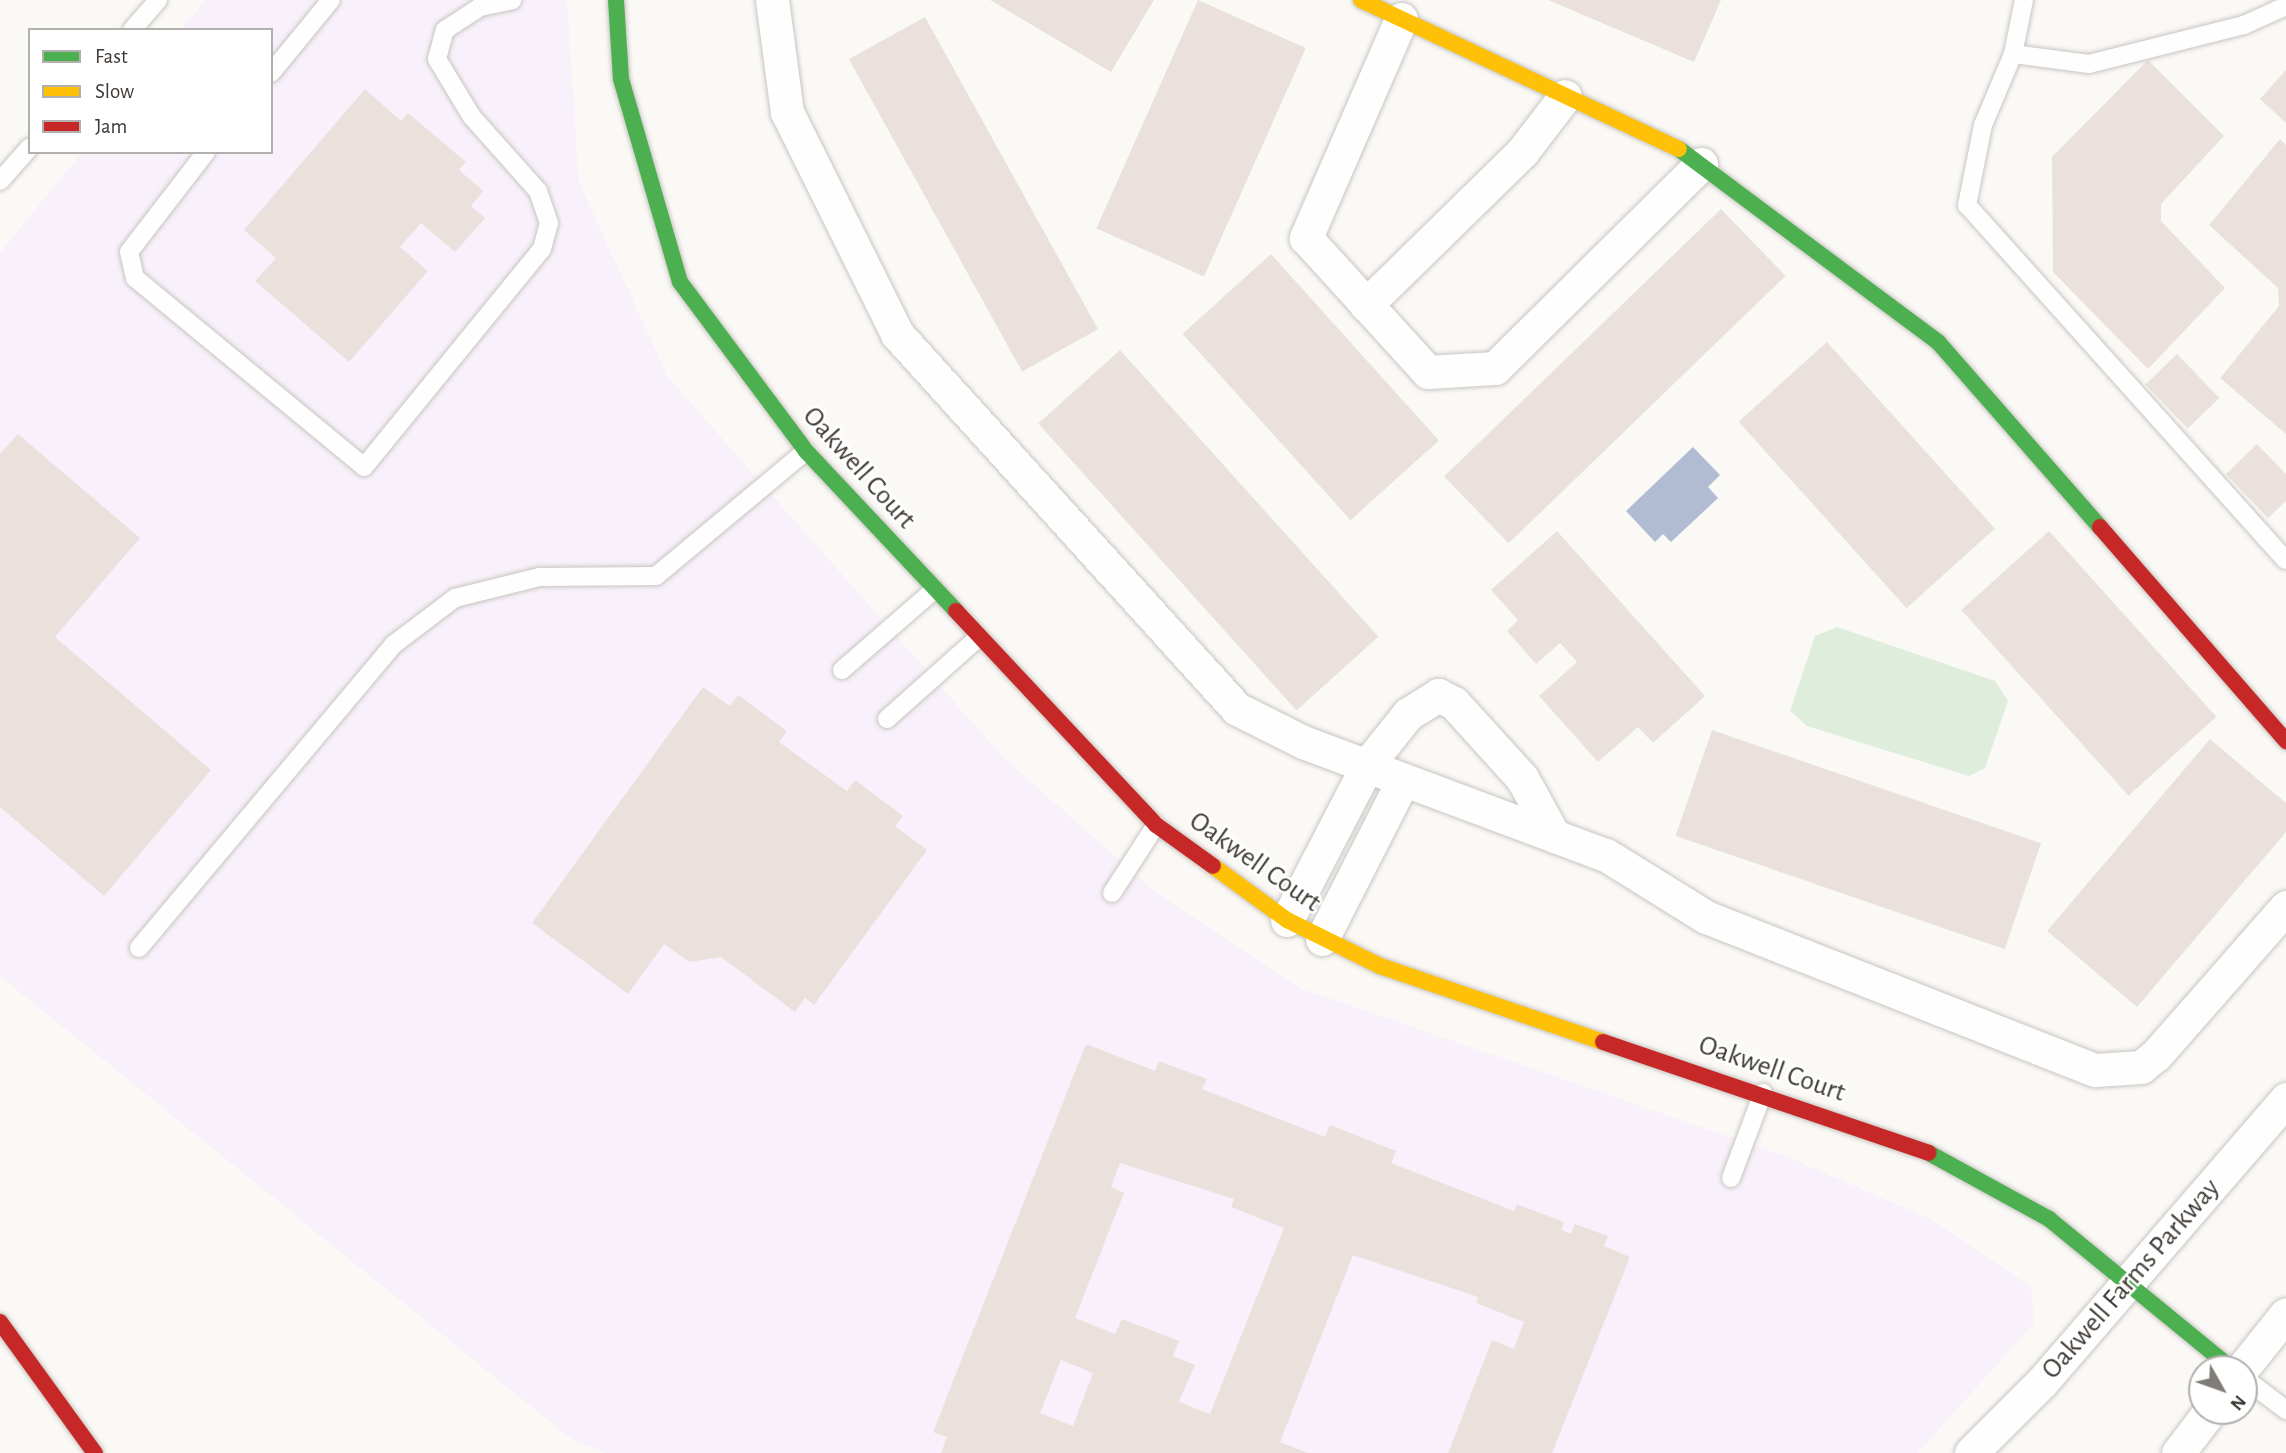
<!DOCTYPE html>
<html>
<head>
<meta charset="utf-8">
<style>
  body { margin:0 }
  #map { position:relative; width:2286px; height:1453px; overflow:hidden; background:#fbf9f6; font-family:"Alegreya Sans",sans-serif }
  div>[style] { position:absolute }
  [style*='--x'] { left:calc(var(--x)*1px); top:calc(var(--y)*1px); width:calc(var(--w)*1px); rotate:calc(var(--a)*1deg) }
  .commercial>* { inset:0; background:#f8f1fb }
  .green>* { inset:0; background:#dfeddc }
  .water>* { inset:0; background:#b1bcd3 }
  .building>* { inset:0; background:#eae1dd; transform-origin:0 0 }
  .roads { filter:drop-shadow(0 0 2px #c8c5c1) drop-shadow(0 0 2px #c8c5c1) }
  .lane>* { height:18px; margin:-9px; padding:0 9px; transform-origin:9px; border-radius:9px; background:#fefefe }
  .street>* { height:33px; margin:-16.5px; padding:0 16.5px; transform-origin:16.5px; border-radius:16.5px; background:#fefefe }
  .fast>* { height:16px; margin:-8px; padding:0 8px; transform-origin:8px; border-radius:8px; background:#4caf50 }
  .slow>* { height:16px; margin:-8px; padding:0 8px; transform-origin:8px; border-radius:8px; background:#ffc107 }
  .jam>* { height:16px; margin:-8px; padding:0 8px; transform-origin:8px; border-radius:8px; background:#c62828 }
  span { translate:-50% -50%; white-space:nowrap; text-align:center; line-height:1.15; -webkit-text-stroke:5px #fff; paint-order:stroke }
  .street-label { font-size:28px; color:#3e3934 }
  .legend { position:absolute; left:28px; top:28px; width:245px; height:126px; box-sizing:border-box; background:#fff; border:2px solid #b2b0ae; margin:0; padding:9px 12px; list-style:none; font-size:21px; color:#3e3934 }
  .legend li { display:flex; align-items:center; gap:14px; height:35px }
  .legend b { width:35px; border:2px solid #b2b0ae }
  .north { position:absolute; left:2188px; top:1355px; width:70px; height:70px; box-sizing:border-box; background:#fff; border:2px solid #b2b0ae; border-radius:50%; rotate:130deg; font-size:19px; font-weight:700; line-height:28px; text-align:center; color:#3e3934 }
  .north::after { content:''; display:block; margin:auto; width:24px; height:32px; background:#807c78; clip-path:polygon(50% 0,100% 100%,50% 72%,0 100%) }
</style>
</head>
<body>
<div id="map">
  <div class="commercial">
    <i style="clip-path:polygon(205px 0,567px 0,579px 182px,668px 377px,1003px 757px,1154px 891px,1300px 988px,1788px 1157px,1933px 1220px,2031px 1287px,2034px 1323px,1918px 1453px,605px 1453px,571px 1439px,0 976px,0 253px,82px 152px,271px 152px,271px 30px,181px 30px)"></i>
  </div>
  <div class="green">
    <i style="clip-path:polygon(1837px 627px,1995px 681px,2008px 701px,1985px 768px,1969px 776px,1807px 726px,1790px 711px,1815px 636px)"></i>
  </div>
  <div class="water">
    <i style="clip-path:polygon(1693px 447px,1720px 475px,1708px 487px,1718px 498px,1671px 542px,1663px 534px,1655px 542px,1626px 511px)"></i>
  </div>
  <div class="building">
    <i style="clip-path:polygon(990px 0,1154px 0,1111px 72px)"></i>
    <i style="left:1198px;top:0;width:118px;height:250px;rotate:24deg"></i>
    <i style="clip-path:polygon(1548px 0,1721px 0,1694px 62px)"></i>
    <i style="left:925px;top:17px;width:357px;height:87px;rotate:61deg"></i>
    <i style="clip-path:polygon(2148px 60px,2224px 136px,2161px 204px,2161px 221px,2225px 288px,2148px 369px,2053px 272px,2052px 157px)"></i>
    <i style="clip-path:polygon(2286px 70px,2286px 123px,2260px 99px)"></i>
    <i style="clip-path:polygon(365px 89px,401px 121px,408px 113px,466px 162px,459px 170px,483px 191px,471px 206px,485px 218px,455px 252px,421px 223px,400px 247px,428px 271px,349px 362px,255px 281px,276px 258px,244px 230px)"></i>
    <i style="clip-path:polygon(2280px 139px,2286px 145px,2286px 434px,2220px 378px,2279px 306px,2278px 288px,2209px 225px)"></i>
    <i style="left:1721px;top:209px;width:93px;height:385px;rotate:46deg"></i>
    <i style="left:1271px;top:254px;width:251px;height:119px;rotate:48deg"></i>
    <i style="left:1827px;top:342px;width:251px;height:119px;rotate:48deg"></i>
    <i style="left:1120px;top:350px;width:386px;height:110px;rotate:48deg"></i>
    <i style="left:2177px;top:354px;width:61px;height:44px;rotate:46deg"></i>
    <i style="clip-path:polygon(18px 434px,140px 538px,55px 637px,211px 770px,104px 896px,0 807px,0 454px)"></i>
    <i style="clip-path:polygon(2257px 444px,2286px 474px,2286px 501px,2268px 518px,2226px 474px)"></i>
    <i style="clip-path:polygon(1557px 531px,1705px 696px,1653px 743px,1638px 727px,1598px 762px,1539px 696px,1577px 662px,1560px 643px,1536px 664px,1507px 631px,1518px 620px,1491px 590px)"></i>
    <i style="left:2049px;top:531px;width:250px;height:118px;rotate:48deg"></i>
    <i style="clip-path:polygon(703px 687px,730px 706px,738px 695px,787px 731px,779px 742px,847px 791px,855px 780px,903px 816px,895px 826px,927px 850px,814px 1005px,805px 998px,795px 1012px,721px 957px,690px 962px,664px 944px,628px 994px,532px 923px)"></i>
    <i style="left:1712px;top:730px;width:348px;height:112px;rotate:19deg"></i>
    <i style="clip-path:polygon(2210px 739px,2286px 803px,2286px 832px,2137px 1007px,2047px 931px)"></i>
    <i style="clip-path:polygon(evenodd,1086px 1044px,1155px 1071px,1159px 1061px,1207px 1079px,1202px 1089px,1325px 1137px,1330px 1125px,1396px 1151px,1391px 1163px,1514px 1211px,1517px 1204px,1564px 1222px,1561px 1230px,1571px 1234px,1575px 1224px,1608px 1236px,1604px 1246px,1630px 1257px,1552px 1453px,1448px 1453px,1492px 1340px,1514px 1349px,1524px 1322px,1476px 1303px,1478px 1297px,1353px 1255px,1280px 1442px,1308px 1453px,941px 1453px,947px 1437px,933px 1432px,1086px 1044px,1120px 1163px,1234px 1199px,1231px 1207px,1284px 1228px,1210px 1414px,1179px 1402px,1195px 1365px,1173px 1356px,1179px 1341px,1122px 1319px,1115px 1334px,1075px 1318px,1124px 1193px,1111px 1187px,1120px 1163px,1086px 1044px,1061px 1360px,1093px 1373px,1073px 1426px,1040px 1413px,1061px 1360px)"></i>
  </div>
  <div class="roads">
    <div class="lane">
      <i style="--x:2286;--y:6;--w:46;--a:155.7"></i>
      <i style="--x:2244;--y:25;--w:160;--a:165.9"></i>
      <i style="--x:2089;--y:64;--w:77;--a:-172.5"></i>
      <i style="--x:2013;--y:54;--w:77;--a:112.9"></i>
      <i style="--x:1983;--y:125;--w:82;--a:101.3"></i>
      <i style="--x:1967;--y:205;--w:477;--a:48.1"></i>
      <i style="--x:132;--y:30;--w:40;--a:-49"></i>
      <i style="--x:2013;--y:54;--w:55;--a:-78.5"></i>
      <i style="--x:271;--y:73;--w:94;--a:-50.6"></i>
      <i style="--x:206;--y:152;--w:126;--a:127.6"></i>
      <i style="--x:129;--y:252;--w:27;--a:77"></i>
      <i style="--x:135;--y:278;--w:297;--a:39.5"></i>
      <i style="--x:364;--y:467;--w:281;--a:-50.8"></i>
      <i style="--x:542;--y:249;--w:27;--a:-75"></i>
      <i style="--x:549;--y:223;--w:34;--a:-109"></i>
      <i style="--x:538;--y:191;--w:99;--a:-131.7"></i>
      <i style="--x:472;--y:117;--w:68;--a:-121.1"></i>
      <i style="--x:437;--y:59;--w:30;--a:-75"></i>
      <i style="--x:445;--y:30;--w:42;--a:-33.3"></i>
      <i style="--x:480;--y:7;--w:33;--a:-12"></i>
      <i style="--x:0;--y:181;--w:45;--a:-48.6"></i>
      <i style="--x:842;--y:670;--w:122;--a:-41"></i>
      <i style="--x:887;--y:719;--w:122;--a:-41.7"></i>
      <i style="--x:1112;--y:893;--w:81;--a:-57.1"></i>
      <i style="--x:139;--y:948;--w:395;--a:-50"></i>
      <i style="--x:393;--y:645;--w:78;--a:-37.2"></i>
      <i style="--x:455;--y:598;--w:88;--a:-13.9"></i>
      <i style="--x:540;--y:577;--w:116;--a:-0.5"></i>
      <i style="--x:656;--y:576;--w:195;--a:-39.8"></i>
      <i style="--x:1731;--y:1178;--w:91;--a:-69.4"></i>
      <i style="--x:2244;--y:1378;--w:53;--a:37.3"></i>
    </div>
    <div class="street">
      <i style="--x:772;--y:0;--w:113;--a:82.4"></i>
      <i style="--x:787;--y:112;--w:248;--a:63.6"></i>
      <i style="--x:897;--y:334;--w:506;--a:47.8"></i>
      <i style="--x:1237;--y:709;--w:74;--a:26.6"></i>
      <i style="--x:1303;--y:742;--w:323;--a:20.5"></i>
      <i style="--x:1606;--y:855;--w:118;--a:31.8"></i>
      <i style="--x:1706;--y:917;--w:418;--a:21.5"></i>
      <i style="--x:2095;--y:1070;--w:46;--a:-3.7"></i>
      <i style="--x:2141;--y:1067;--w:19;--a:-39"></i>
      <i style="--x:2156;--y:1055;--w:197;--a:-48.7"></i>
      <i style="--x:1401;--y:19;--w:239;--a:113.5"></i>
      <i style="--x:1306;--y:238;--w:181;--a:47.7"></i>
      <i style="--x:1428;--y:372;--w:67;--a:-3.4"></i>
      <i style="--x:1495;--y:368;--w:290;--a:-44.7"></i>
      <i style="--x:1366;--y:305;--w:220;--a:-44.4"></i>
      <i style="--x:1523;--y:151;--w:69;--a:-52.6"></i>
      <i style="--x:1287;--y:920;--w:176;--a:-62.6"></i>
      <i style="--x:1368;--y:764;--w:64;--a:-51.3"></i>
      <i style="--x:1408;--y:714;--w:36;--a:-32"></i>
      <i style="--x:1438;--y:695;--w:18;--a:27"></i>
      <i style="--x:1454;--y:703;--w:101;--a:47.8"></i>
      <i style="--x:1522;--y:778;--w:66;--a:61.1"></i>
      <i style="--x:1322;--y:939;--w:178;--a:-63"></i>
      <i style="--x:2242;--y:1369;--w:70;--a:-51.3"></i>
      <i style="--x:1971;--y:1453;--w:100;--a:-45"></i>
      <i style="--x:2042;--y:1382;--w:374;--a:-49.2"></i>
      <i style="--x:2178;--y:1453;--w:53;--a:-52.7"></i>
    </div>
    <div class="fast">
      <i style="--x:616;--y:0;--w:79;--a:86.4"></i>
      <i style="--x:621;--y:79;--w:211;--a:73.8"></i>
      <i style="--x:680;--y:282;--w:211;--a:53.3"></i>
      <i style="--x:806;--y:451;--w:219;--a:46.8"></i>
      <i style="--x:1679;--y:149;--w:323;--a:36.7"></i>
      <i style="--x:1938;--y:342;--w:246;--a:48.8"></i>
      <i style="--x:1929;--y:1153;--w:137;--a:28.8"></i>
      <i style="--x:2049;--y:1219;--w:237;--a:39.3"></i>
    </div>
    <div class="slow">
      <i style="--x:1361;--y:0;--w:351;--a:25.1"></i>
      <i style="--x:1213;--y:866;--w:92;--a:36.1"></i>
      <i style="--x:1287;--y:920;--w:104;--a:26.3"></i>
      <i style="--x:1380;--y:966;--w:236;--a:18.8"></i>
    </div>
    <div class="jam">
      <i style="--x:2100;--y:527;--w:284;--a:49"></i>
      <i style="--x:956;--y:611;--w:293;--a:46.9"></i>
      <i style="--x:1156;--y:825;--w:70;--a:35.7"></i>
      <i style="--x:1603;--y:1042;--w:344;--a:18.8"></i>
      <i style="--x:0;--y:1322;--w:162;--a:54.1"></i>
    </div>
  </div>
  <div class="street-label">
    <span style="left:859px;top:468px;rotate:48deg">Oakwell Court</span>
    <span style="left:1255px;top:862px;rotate:35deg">Oakwell Court</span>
    <span style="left:1772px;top:1069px;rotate:19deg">Oakwell Court</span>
    <span style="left:2131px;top:1279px;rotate:-49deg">Oakwell Farms Parkway</span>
  </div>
  <ul class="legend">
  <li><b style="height:9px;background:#4caf50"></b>Fast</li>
  <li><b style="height:9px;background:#ffc107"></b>Slow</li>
  <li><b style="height:9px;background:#c62828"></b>Jam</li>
  </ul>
  <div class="north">N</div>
</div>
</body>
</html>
